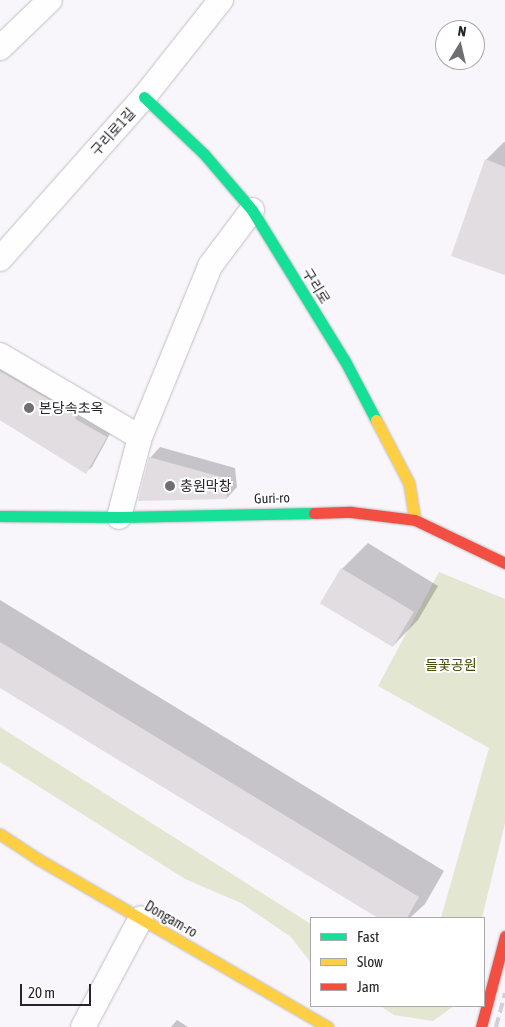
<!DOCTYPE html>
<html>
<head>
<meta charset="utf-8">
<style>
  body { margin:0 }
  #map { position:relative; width:505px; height:1027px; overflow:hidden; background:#f8f6fb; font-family:"Asap Condensed","Noto Sans KR",sans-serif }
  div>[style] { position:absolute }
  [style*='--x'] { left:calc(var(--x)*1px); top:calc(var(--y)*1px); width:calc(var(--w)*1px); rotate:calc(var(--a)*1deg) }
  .green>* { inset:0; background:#e3e6d1 }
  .shadow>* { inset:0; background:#0003 }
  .building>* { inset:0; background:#e1dde1; transform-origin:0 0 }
  .roads { filter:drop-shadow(0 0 1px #c0bec3) drop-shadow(0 0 1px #c0bec3) }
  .street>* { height:24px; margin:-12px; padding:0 12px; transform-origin:12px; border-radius:12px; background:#fefefe }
  .fast>* { height:11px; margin:-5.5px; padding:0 5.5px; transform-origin:5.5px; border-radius:5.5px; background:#16e098 }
  .slow>* { height:11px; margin:-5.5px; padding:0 5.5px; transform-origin:5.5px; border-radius:5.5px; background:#ffcf43 }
  .jam>* { height:11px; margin:-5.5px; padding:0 5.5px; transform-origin:5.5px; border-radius:5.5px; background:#f24e42 }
  .rail>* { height:4px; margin-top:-2px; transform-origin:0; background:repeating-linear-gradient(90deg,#d1d1d2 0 10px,transparent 0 15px) }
  .dots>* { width:14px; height:14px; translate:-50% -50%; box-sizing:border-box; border:2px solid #fff; border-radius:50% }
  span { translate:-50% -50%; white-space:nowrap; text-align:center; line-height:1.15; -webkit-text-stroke:4px #fff; paint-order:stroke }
  .street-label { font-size:14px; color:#27252a }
  .poi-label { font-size:14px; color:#27252a }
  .left { translate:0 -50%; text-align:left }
  .park-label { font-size:14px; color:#454a08 }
  .legend { position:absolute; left:310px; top:917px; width:175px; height:90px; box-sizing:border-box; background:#fff; border:1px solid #a9a8aa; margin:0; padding:6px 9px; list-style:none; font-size:15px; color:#27252a }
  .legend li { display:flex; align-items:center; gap:10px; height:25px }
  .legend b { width:25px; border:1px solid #a9a8aa }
  .north { position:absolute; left:435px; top:20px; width:50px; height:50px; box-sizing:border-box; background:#fff; border:1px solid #a9a8aa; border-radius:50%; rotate:9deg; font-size:14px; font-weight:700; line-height:20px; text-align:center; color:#27252a }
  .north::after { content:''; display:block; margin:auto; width:18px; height:22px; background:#706e73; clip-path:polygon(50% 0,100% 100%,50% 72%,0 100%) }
  .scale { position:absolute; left:20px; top:984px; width:71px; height:22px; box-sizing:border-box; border:2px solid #27252a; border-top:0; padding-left:6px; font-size:15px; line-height:18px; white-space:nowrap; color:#27252a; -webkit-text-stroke:4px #fff; paint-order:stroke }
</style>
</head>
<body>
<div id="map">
  <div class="green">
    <i style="clip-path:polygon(439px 572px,505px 599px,505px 823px,482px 918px,441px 918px,489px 748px,378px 686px)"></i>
    <i style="clip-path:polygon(0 727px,311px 924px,311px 963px,291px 937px,241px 903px,185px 879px,0 762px)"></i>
    <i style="clip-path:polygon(380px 1006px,454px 1006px,433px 1021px,394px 1015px)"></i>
  </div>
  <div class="shadow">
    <i style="clip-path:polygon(504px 142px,505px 142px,505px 272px,486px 160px)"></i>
    <i style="clip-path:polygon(0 360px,112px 430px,92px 467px,86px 472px,0 420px)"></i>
    <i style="clip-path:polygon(160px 447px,235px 468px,237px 487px,227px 498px,150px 458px)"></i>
    <i style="clip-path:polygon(368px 543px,438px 586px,418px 620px,393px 646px,322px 603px,342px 569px)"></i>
    <i style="clip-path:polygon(0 600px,444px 871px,425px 904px,410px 918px,381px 918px,0 687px)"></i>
    <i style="clip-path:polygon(177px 1020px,188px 1027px,171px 1027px)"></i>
  </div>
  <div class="building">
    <i style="clip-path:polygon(485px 159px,505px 167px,505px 275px,451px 256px)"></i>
    <i style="clip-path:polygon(0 371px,77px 416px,75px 419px,107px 437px,86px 474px,0 420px)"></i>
    <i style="clip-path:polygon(149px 457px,225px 478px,227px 499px,138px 501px)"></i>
    <i style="left:341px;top:568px;width:85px;height:41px;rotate:31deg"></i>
    <i style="clip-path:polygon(0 642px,419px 897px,407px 918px,378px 918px,0 688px)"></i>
  </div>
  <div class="roads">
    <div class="street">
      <i style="--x:0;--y:48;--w:69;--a:-43.8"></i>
      <i style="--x:0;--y:259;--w:217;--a:-48.4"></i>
      <i style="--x:144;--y:97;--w:124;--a:-51.6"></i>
      <i style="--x:0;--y:355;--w:162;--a:30.4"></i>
      <i style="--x:119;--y:517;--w:83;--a:-75.3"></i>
      <i style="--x:140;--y:437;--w:185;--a:-67.7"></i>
      <i style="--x:210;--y:266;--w:70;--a:-53.1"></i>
      <i style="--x:83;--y:1027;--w:123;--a:-62"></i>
    </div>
    <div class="fast">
      <i style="--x:144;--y:97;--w:83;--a:43.5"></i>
      <i style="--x:204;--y:154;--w:74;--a:49.4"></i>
      <i style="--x:252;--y:210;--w:177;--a:58.4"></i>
      <i style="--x:345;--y:361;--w:67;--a:62.3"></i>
      <i style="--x:0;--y:516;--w:119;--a:0.5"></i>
      <i style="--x:119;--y:517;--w:195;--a:-1.2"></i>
    </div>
    <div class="slow">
      <i style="--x:376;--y:420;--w:71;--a:62.4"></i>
      <i style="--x:409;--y:483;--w:37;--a:81"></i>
      <i style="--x:0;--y:834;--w:45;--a:33.3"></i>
      <i style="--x:38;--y:859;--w:335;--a:30.1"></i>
    </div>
    <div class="jam">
      <i style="--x:314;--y:513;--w:37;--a:-2"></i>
      <i style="--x:351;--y:512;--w:64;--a:7.1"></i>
      <i style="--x:415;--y:520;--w:100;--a:25.5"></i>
      <i style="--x:481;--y:1027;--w:94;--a:-75.2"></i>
    </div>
  </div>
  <div class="rail">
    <i style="--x:496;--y:1027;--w:35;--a:-75"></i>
  </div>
  <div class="dots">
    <i style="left:29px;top:408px;background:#706e73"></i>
    <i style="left:170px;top:486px;background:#706e73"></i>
  </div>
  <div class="street-label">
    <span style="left:113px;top:132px;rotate:-48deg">구리로1길</span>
    <span style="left:316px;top:286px;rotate:58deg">구리로</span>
    <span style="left:272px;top:498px;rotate:-2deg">Guri-ro</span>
    <span style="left:171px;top:919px;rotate:30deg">Dongam-ro</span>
  </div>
  <div class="poi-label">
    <span class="left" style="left:39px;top:408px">본당속초옥</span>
    <span class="left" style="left:180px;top:486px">충원막창</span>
  </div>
  <div class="park-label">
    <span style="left:451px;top:665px">들꽃공원</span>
  </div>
  <ul class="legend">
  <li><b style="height:6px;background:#16e098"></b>Fast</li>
  <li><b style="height:6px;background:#ffcf43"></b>Slow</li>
  <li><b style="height:6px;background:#f24e42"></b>Jam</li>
  </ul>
  <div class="north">N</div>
  <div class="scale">20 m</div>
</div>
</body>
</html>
